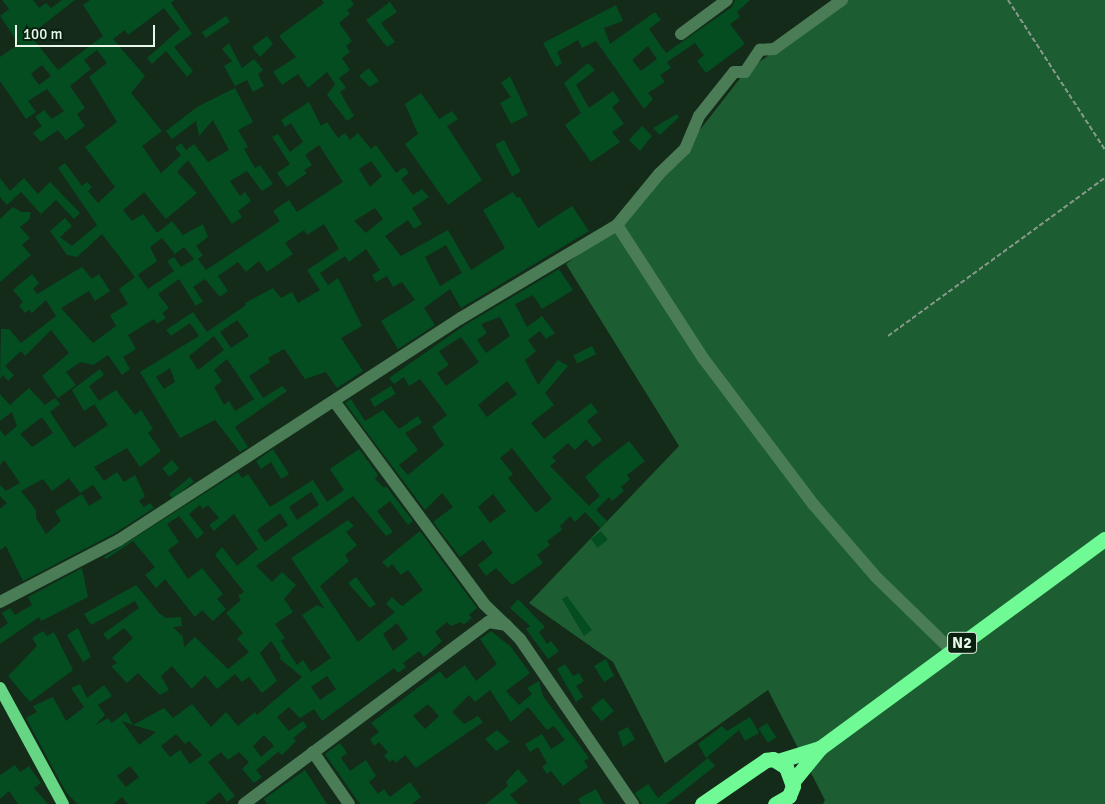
<!DOCTYPE html>
<html>
<head>
<meta charset="utf-8">
<style>
  body { margin:0 }
  #map { position:relative; width:1105px; height:804px; overflow:hidden; background:#142b1a; font-family:Signika,sans-serif }
  div>[style] { position:absolute }
  [style*='--x'] { left:calc(var(--x)*1px); top:calc(var(--y)*1px); width:calc(var(--w)*1px); rotate:calc(var(--a)*1deg) }
  .forest>* { inset:0; background:#1c5e31 }
  .building>* { inset:0; background:#034d21; transform-origin:0 0 }
  .path>* { height:2px; margin-top:-1px; transform-origin:0; background:repeating-linear-gradient(90deg,#87998b 0 5px,transparent 0 7.5px) }
  .minor>* { height:12px; margin:-6px; padding:0 6px; transform-origin:6px; border-radius:6px; background:#4a7d56 }
  .major>* { height:12px; margin:-6px; padding:0 6px; transform-origin:6px; border-radius:6px; background:#66d684 }
  .highway>* { height:15px; margin:-7.5px; padding:0 7.5px; transform-origin:7.5px; border-radius:7.5px; background:#6ffa95 }
  span { translate:-50% -50%; white-space:nowrap; text-align:center; line-height:1.15; -webkit-text-stroke:5px #0a2110; paint-order:stroke }
  .shield-label span { padding:1px 4px; background:#0a2110; border:1px solid; border-radius:4px; -webkit-text-stroke-width:0 }
  .shield-label { font-size:16px; color:#e9f7eb; font-weight:700 }
  .scale { position:absolute; left:15px; top:25px; width:140px; height:22px; box-sizing:border-box; border:2px solid #e9f7eb; border-top:0; padding-left:6px; font-size:15px; line-height:18px; white-space:nowrap; color:#e9f7eb; -webkit-text-stroke:4px #0a2110; paint-order:stroke }
</style>
</head>
<body>
<div id="map">
  <div class="forest">
    <i style="clip-path:polygon(847px 0,1105px 0,1105px 804px,823px 804px,825px 800px,768px 690px,665px 763px,613px 662px,529px 603px,679px 446px,566px 264px,617px 225px,685px 149px,745px 72px)"></i>
  </div>
  <div class="building">
    <i style="clip-path:polygon(evenodd,2px 0,33px 0,39px 8px,46px 3px,51px 8px,62px 0,75px 0,30px 35px,58px 70px,103px 36px,83px 5px,90px 0,174px 0,171px 3px,192px 34px,174px 47px,193px 71px,187px 77px,166px 51px,152px 64px,147px 58px,180px 29px,164px 8px,128px 35px,125px 30px,113px 39px,145px 76px,131px 93px,162px 131px,142px 146px,161px 173px,181px 155px,175px 148px,181px 143px,186px 150px,194px 144px,208px 162px,229px 150px,213px 120px,199px 136px,196px 121px,172px 139px,166px 131px,197px 107px,235px 88px,253px 122px,238px 130px,248px 147px,244px 149px,255px 168px,260px 165px,273px 184px,262px 191px,247px 171px,230px 181px,240px 196px,245px 192px,251px 201px,238px 211px,242px 217px,232px 224px,188px 160px,177px 172px,197px 193px,166px 219px,144px 192px,123px 210px,132px 221px,143px 214px,157px 233px,172px 221px,183px 235px,203px 224px,208px 237px,196px 246px,203px 255px,198px 259px,206px 270px,280px 221px,273px 211px,289px 200px,297px 212px,343px 182px,319px 145px,305px 155px,312px 165px,304px 170px,307px 173px,287px 187px,277px 173px,290px 164px,272px 137px,278px 134px,290px 152px,303px 142px,291px 123px,285px 127px,281px 120px,309px 102px,321px 126px,327px 122px,338px 138px,345px 133px,350px 140px,358px 133px,371px 149px,376px 145px,396px 173px,404px 167px,409px 173px,401px 179px,413px 195px,422px 189px,429px 197px,412px 208px,422px 224px,414px 229px,408px 220px,385px 236px,401px 256px,448px 230px,471px 270px,505px 248px,483px 210px,513px 192px,517px 198px,520px 197px,538px 228px,572px 206px,589px 231px,461px 308px,450px 289px,424px 308px,435px 325px,398px 349px,381px 321px,415px 300px,402px 282px,393px 287px,387px 276px,376px 282px,372px 275px,380px 270px,366px 249px,349px 262px,345px 256px,320px 273px,328px 285px,338px 278px,362px 326px,341px 338px,363px 371px,337px 388px,326px 372px,305px 379px,284px 349px,268px 358px,270px 362px,249px 376px,263px 398px,282px 386px,287px 391px,235px 427px,248px 447px,240px 452px,215px 420px,180px 438px,140px 372px,199px 336px,190px 323px,171px 336px,166px 330px,193px 312px,207px 332px,246px 305px,245px 303px,273px 288px,281px 298px,292px 292px,298px 303px,320px 290px,307px 270px,339px 249px,324px 224px,307px 235px,304px 230px,285px 243px,293px 254px,267px 272px,259px 261px,246px 272px,238px 262px,218px 276px,228px 291px,220px 297px,205px 279px,193px 287px,203px 301px,196px 306px,179px 279px,158px 294px,169px 308px,162px 313px,166px 318px,157px 324px,154px 319px,128px 335px,136px 349px,123px 357px,130px 369px,122px 375px,108px 355px,93px 365px,80px 362px,66px 372px,76px 385px,58px 398px,42px 376px,69px 353px,51px 330px,25px 356px,21px 351px,5px 366px,14px 375px,8px 381px,3px 375px,0 379px,1px 329px,9px 329px,21px 343px,56px 316px,46px 300px,32px 313px,29px 310px,25px 313px,19px 306px,23px 302px,13px 290px,32px 274px,39px 283px,33px 289px,37px 294px,82px 267px,92px 279px,99px 274px,110px 291px,95px 301px,89px 291px,61px 308px,93px 343px,116px 326px,110px 315px,128px 304px,119px 289px,138px 275px,148px 289px,174px 271px,167px 261px,174px 257px,181px 267px,194px 259px,184px 247px,175px 254px,162px 238px,150px 247px,157px 261px,135px 277px,102px 234px,77px 257px,67px 255px,50px 231px,65px 218px,72px 226px,60px 237px,72px 246px,97px 225px,58px 168px,65px 163px,82px 186px,87px 182px,92px 187px,88px 191px,98px 203px,115px 187px,85px 147px,117px 122px,89px 77px,107px 63px,97px 50px,84px 60px,91px 69px,70px 86px,85px 108px,77px 114px,85px 126px,66px 140px,58px 130px,41px 142px,33px 133px,42px 126px,35px 117px,44px 110px,52px 119px,64px 111px,47px 89px,28px 101px,36px 112px,26px 119px,0 81px,0 57px,19px 44px,0 16px,9px 9px,2px 0,42px 65px,51px 76px,39px 85px,31px 74px,42px 65px,2px 0,371px 161px,382px 176px,370px 187px,359px 169px,371px 161px,2px 0,375px 208px,383px 219px,366px 233px,354px 221px,375px 208px,2px 0,446px 245px,462px 273px,440px 286px,425px 257px,446px 245px,2px 0,237px 320px,249px 336px,231px 348px,220px 332px,237px 320px,2px 0,214px 336px,224px 350px,198px 370px,189px 356px,214px 336px,2px 0,227px 359px,254px 399px,235px 411px,229px 401px,224px 405px,214px 387px,222px 381px,214px 370px,227px 359px,2px 0,170px 368px,175px 382px,164px 389px,156px 377px,170px 368px)"></i>
    <i style="clip-path:polygon(322px 0,351px 0,354px 5px,347px 10px,350px 14px,339px 23px,352px 41px,346px 46px,350px 52px,342px 58px,350px 70px,339px 78px,346px 88px,340px 92px,354px 116px,347px 121px,327px 95px,335px 84px,327px 72px,308px 88px,298px 74px,282px 85px,273px 72px,296px 57px,279px 36px,324px 3px)"></i>
    <i style="clip-path:polygon(evenodd,735px 0,750px 0,737px 12px,740px 17px,730px 24px,745px 44px,706px 73px,697px 61px,704px 55px,695px 43px,667px 62px,671px 68px,660px 75px,665px 82px,648px 93px,653px 99px,644px 109px,596px 41px,582px 48px,578px 40px,557px 52px,562px 63px,556px 67px,543px 43px,616px 5px,623px 21px,604px 28px,610px 44px,655px 12px,661px 20px,649px 29px,666px 53px,732px 7px,735px 0,648px 46px,657px 59px,641px 71px,632px 60px,648px 46px)"></i>
    <i style="clip-path:polygon(390px 2px,397px 12px,381px 23px,395px 42px,387px 47px,366px 20px)"></i>
    <i style="left:226px;top:16px;width:7px;height:29px;rotate:56deg"></i>
    <i style="clip-path:polygon(267px 36px,273px 44px,260px 57px,252px 47px)"></i>
    <i style="clip-path:polygon(229px 43px,242px 68px,254px 59px,263px 70px,258px 74px,264px 86px,253px 92px,247px 80px,235px 86px,224px 66px,232px 61px,222px 49px)"></i>
    <i style="clip-path:polygon(588px 63px,595px 70px,576px 85px,589px 108px,613px 91px,620px 101px,612px 107px,624px 124px,612px 132px,620px 142px,591px 162px,565px 125px,581px 113px,564px 83px)"></i>
    <i style="clip-path:polygon(369px 68px,379px 81px,370px 87px,359px 76px)"></i>
    <i style="clip-path:polygon(510px 76px,528px 115px,511px 124px,500px 103px,511px 97px,501px 83px)"></i>
    <i style="clip-path:polygon(421px 93px,439px 119px,452px 111px,458px 119px,447px 126px,482px 180px,448px 205px,405px 144px,418px 134px,405px 104px)"></i>
    <i style="clip-path:polygon(677px 114px,679px 117px,660px 135px,653px 128px)"></i>
    <i style="clip-path:polygon(642px 126px,652px 136px,640px 151px,629px 140px)"></i>
    <i style="left:504px;top:140px;width:36px;height:10px;rotate:62deg"></i>
    <i style="clip-path:polygon(0 178px,10px 191px,24px 178px,38px 194px,50px 182px,80px 213px,74px 219px,56px 200px,41px 214px,21px 192px,7px 205px,0 197px)"></i>
    <i style="clip-path:polygon(13px 207px,21px 212px,31px 212px,29px 220px,20px 227px,30px 238px,22px 245px,31px 255px,0 282px,0 219px)"></i>
    <i style="clip-path:polygon(evenodd,559px 269px,573px 290px,542px 309px,533px 295px,515px 304px,527px 327px,542px 316px,555px 333px,546px 339px,540px 331px,528px 340px,536px 351px,525px 360px,538px 385px,558px 360px,568px 366px,545px 393px,554px 405px,531px 423px,544px 439px,591px 403px,598px 412px,587px 421px,602px 440px,593px 447px,586px 439px,575px 450px,568px 443px,552px 457px,556px 461px,550px 466px,589px 506px,600px 496px,585px 477px,602px 462px,629px 441px,645px 461px,627px 475px,630px 479px,621px 487px,624px 491px,612px 501px,609px 497px,596px 510px,607px 521px,600px 528px,585px 512px,575px 522px,570px 516px,560px 526px,562px 530px,547px 541px,550px 545px,537px 555px,543px 563px,512px 585px,496px 568px,486px 576px,478px 565px,493px 553px,483px 540px,460px 557px,433px 522px,453px 507px,442px 493px,425px 510px,345px 403px,351px 399px,365px 421px,383px 410px,399px 429px,418px 416px,422px 423px,405px 433px,418px 450px,399px 465px,408px 475px,444px 445px,432px 427px,447px 415px,420px 379px,409px 386px,404px 377px,394px 384px,389px 378px,465px 325px,559px 269px,500px 317px,510px 336px,486px 353px,477px 340px,487px 333px,481px 324px,500px 317px,559px 269px,461px 337px,479px 362px,446px 386px,437px 373px,449px 365px,439px 351px,461px 337px,559px 269px,507px 381px,517px 394px,487px 417px,478px 405px,507px 381px,559px 269px,512px 448px,552px 499px,536px 513px,508px 478px,513px 474px,500px 458px,512px 448px,559px 269px,493px 494px,506px 511px,490px 523px,478px 507px,493px 494px)"></i>
    <i style="left:592px;top:346px;width:9px;height:21px;rotate:63deg"></i>
    <i style="clip-path:polygon(100px 369px,104px 375px,89px 386px,99px 401px,84px 411px,72px 390px)"></i>
    <i style="left:391px;top:386px;width:9px;height:25px;rotate:58deg"></i>
    <i style="clip-path:polygon(evenodd,29px 388px,45px 405px,55px 398px,60px 404px,50px 412px,74px 448px,108px 425px,94px 404px,116px 390px,135px 415px,141px 410px,153px 429px,148px 433px,161px 451px,140px 467px,127px 448px,94px 467px,104px 481px,117px 472px,124px 482px,135px 475px,145px 496px,139px 501px,144px 507px,150px 503px,154px 508px,115px 533px,23px 581px,6px 546px,0 550px,0 509px,7px 503px,0 496px,0 485px,6px 491px,20px 483px,4px 460px,0 465px,0 430px,5px 436px,17px 426px,12px 412px,0 421px,0 394px,10px 405px,29px 388px,42px 417px,53px 433px,32px 447px,20px 434px,42px 417px,29px 388px,69px 478px,80px 493px,93px 485px,102px 498px,89px 506px,82px 494px,55px 511px,61px 521px,46px 534px,36px 518px,36px 510px,21px 491px,43px 479px,52px 491px,69px 478px)"></i>
    <i style="clip-path:polygon(273px 449px,289px 474px,281px 479px,271px 462px,261px 469px,256px 461px)"></i>
    <i style="clip-path:polygon(evenodd,359px 449px,378px 475px,375px 479px,384px 488px,386px 486px,413px 521px,408px 525px,390px 501px,377px 511px,393px 532px,386px 536px,353px 496px,256px 566px,272px 582px,282px 572px,296px 585px,284px 599px,293px 612px,275px 624px,285px 638px,281px 641px,297px 665px,303px 660px,311px 672px,331px 658px,302px 615px,317px 605px,325px 609px,291px 558px,348px 520px,354px 526px,346px 532px,357px 545px,345px 555px,349px 561px,320px 586px,358px 642px,395px 612px,386px 604px,392px 597px,402px 606px,423px 590px,408px 570px,401px 575px,392px 564px,388px 568px,382px 562px,420px 531px,477px 608px,469px 615px,472px 618px,463px 625px,461px 622px,451px 626px,447px 622px,435px 632px,442px 641px,424px 657px,419px 651px,403px 663px,406px 667px,398px 673px,394px 668px,322px 721px,314px 709px,300px 718px,289px 707px,277px 717px,289px 731px,303px 721px,307px 727px,293px 738px,296px 741px,282px 755px,278px 752px,256px 770px,262px 777px,254px 783px,242px 769px,249px 762px,239px 752px,228px 760px,221px 752px,208px 762px,235px 796px,227px 802px,220px 792px,205px 804px,128px 804px,122px 797px,114px 804px,77px 804px,66px 792px,26px 718px,37px 712px,33px 706px,53px 697px,66px 721px,84px 707px,71px 688px,80px 684px,87px 698px,104px 685px,112px 696px,98px 705px,105px 715px,94px 726px,108px 718px,112px 723px,126px 712px,133px 725px,164px 708px,173px 718px,192px 704px,211px 727px,226px 712px,238px 726px,255px 712px,257px 715px,302px 677px,279px 658px,281px 656px,271px 641px,260px 653px,277px 681px,262px 693px,249px 677px,242px 682px,235px 674px,217px 689px,205px 675px,192px 689px,172px 666px,161px 676px,169px 690px,160px 695px,138px 673px,127px 683px,111px 666px,117px 663px,112px 658px,133px 638px,124px 628px,108px 640px,103px 634px,139px 608px,135px 601px,91px 625px,84px 614px,136px 585px,159px 613px,166px 618px,181px 617px,182px 626px,173px 627px,183px 637px,184px 647px,195px 637px,228px 669px,249px 652px,237px 639px,243px 633px,226px 613px,241px 600px,238px 596px,244px 592px,215px 555px,222px 547px,237px 566px,258px 549px,234px 514px,214px 531px,209px 525px,219px 518px,208px 505px,203px 509px,200px 505px,189px 514px,204px 533px,197px 539px,179px 516px,167px 524px,179px 542px,168px 550px,188px 579px,202px 568px,223px 594px,217px 599px,226px 609px,213px 621px,202px 610px,195px 617px,165px 579px,156px 588px,145px 575px,155px 567px,133px 541px,106px 559px,104px 557px,238px 472px,242px 478px,248px 474px,270px 507px,313px 480px,327px 502px,344px 490px,330px 469px,359px 449px,311px 492px,319px 505px,297px 520px,289px 507px,311px 492px,359px 449px,280px 513px,288px 525px,265px 542px,257px 530px,280px 513px,359px 449px,397px 623px,408px 639px,393px 651px,383px 634px,397px 623px,359px 449px,327px 676px,336px 689px,320px 700px,311px 687px,327px 676px,359px 449px,122px 721px,133px 725px,156px 732px,139px 745px,122px 721px,359px 449px,176px 734px,185px 744px,189px 741px,202px 755px,190px 764px,180px 750px,170px 757px,161px 746px,176px 734px,359px 449px,264px 735px,274px 746px,261px 757px,253px 746px,264px 735px,359px 449px,130px 766px,139px 777px,126px 787px,117px 776px,130px 766px)"></i>
    <i style="left:172px;top:460px;width:11px;height:13px;rotate:49deg"></i>
    <i style="left:190px;top:477px;width:6px;height:27px;rotate:51deg"></i>
    <i style="left:601px;top:531px;width:11px;height:13px;rotate:52deg"></i>
    <i style="clip-path:polygon(82px 568px,88px 597px,41px 621px,39px 617px,0 644px,0 629px,8px 623px,2px 613px,10px 608px,15px 615px,32px 605px,28px 597px)"></i>
    <i style="clip-path:polygon(356px 577px,376px 604px,370px 608px,348px 583px)"></i>
    <i style="clip-path:polygon(567px 596px,592px 630px,584px 636px,562px 599px)"></i>
    <i style="clip-path:polygon(518px 599px,545px 627px,539px 632px,547px 644px,551px 641px,559px 651px,548px 659px,526px 629px,530px 626px,510px 608px)"></i>
    <i style="clip-path:polygon(78px 628px,91px 657px,83px 662px,67px 635px)"></i>
    <i style="clip-path:polygon(43px 631px,47px 636px,54px 632px,73px 670px,30px 702px,8px 676px,37px 646px,32px 638px)"></i>
    <i style="clip-path:polygon(evenodd,491px 631px,511px 647px,530px 673px,506px 691px,519px 705px,532px 694px,527px 688px,539px 681px,543px 696px,589px 758px,584px 761px,588px 767px,563px 786px,551px 771px,547px 774px,542px 767px,547px 763px,538px 747px,530px 752px,525px 744px,542px 734px,551px 749px,565px 740px,554px 726px,547px 730px,528px 707px,511px 722px,490px 690px,475px 702px,469px 695px,452px 712px,464px 724px,478px 716px,483px 722px,416px 768px,405px 755px,396px 763px,393px 759px,390px 762px,384px 756px,388px 752px,379px 742px,374px 746px,370px 739px,379px 732px,371px 723px,440px 671px,446px 679px,465px 665px,476px 681px,497px 664px,480px 639px,491px 631px,428px 704px,439px 716px,425px 729px,413px 716px,428px 704px)"></i>
    <i style="clip-path:polygon(606px 659px,614px 676px,604px 682px,594px 666px)"></i>
    <i style="clip-path:polygon(565px 664px,573px 676px,579px 673px,584px 681px,576px 686px,583px 697px,576px 702px,557px 669px)"></i>
    <i style="left:603px;top:698px;width:17px;height:16px;rotate:50deg"></i>
    <i style="clip-path:polygon(750px 717px,759px 733px,745px 741px,739px 730px,706px 758px,698px 744px,722px 726px,727px 731px)"></i>
    <i style="left:767px;top:723px;width:17px;height:10px;rotate:57deg"></i>
    <i style="clip-path:polygon(628px 727px,635px 739px,623px 747px,618px 732px)"></i>
    <i style="clip-path:polygon(497px 730px,510px 742px,496px 751px,485px 739px)"></i>
    <i style="clip-path:polygon(340px 743px,347px 753px,341px 758px,350px 771px,366px 760px,376px 776px,369px 782px,378px 794px,384px 789px,390px 797px,410px 782px,421px 797px,412px 804px,360px 804px,325px 754px)"></i>
    <i style="clip-path:polygon(708px 758px,715px 766px,667px 804px,642px 804px,635px 793px,648px 784px,658px 798px)"></i>
    <i style="clip-path:polygon(15px 765px,20px 772px,29px 766px,41px 783px,34px 788px,48px 804px,18px 804px,9px 791px,0 799px,0 775px)"></i>
    <i style="clip-path:polygon(518px 769px,528px 781px,510px 795px,518px 804px,486px 804px,508px 786px,506px 782px)"></i>
    <i style="clip-path:polygon(305px 770px,327px 804px,267px 804px,264px 799px)"></i>
    <i style="clip-path:polygon(596px 789px,604px 804px,581px 804px,578px 799px)"></i>
  </div>
  <div class="path">
    <i style="--x:1008;--y:0;--w:179;--a:57.1"></i>
    <i style="--x:888;--y:336;--w:268;--a:-36.1"></i>
  </div>
  <div class="minor">
    <i style="--x:681;--y:34;--w:57;--a:-36.5"></i>
    <i style="--x:617;--y:225;--w:158;--a:57.1"></i>
    <i style="--x:703;--y:358;--w:183;--a:53"></i>
    <i style="--x:813;--y:504;--w:96;--a:49.2"></i>
    <i style="--x:876;--y:577;--w:106;--a:44.2"></i>
    <i style="--x:334;--y:401;--w:252;--a:53.5"></i>
    <i style="--x:484;--y:604;--w:30;--a:44"></i>
    <i style="--x:0;--y:602;--w:134;--a:-27.5"></i>
    <i style="--x:119;--y:540;--w:408;--a:-33"></i>
    <i style="--x:461;--y:318;--w:182;--a:-30.8"></i>
    <i style="--x:617;--y:225;--w:66;--a:-50.5"></i>
    <i style="--x:659;--y:174;--w:36;--a:-44"></i>
    <i style="--x:685;--y:149;--w:36;--a:-67"></i>
    <i style="--x:699;--y:116;--w:56;--a:-51.5"></i>
    <i style="--x:734;--y:72;--w:11;--a:0"></i>
    <i style="--x:745;--y:72;--w:27;--a:-56"></i>
    <i style="--x:760;--y:50;--w:14;--a:-4"></i>
    <i style="--x:774;--y:49;--w:84;--a:-35.8"></i>
    <i style="--x:313;--y:752;--w:63;--a:55.3"></i>
    <i style="--x:244;--y:804;--w:304;--a:-36.7"></i>
    <i style="--x:488;--y:622;--w:18;--a:9"></i>
    <i style="--x:506;--y:625;--w:20;--a:45"></i>
    <i style="--x:520;--y:639;--w:200;--a:55.6"></i>
  </div>
  <div class="major">
    <i style="--x:0;--y:688;--w:132;--a:61.5"></i>
  </div>
  <div class="highway">
    <i style="--x:778;--y:761;--w:44;--a:-17.2"></i>
    <i style="--x:793;--y:781;--w:43;--a:-50.7"></i>
    <i style="--x:820;--y:748;--w:353;--a:-36.3"></i>
    <i style="--x:702;--y:804;--w:78;--a:-34.5"></i>
    <i style="--x:766;--y:760;--w:7;--a:-8"></i>
    <i style="--x:773;--y:759;--w:15;--a:32"></i>
    <i style="--x:786;--y:767;--w:20;--a:70"></i>
    <i style="--x:793;--y:786;--w:11;--a:112"></i>
    <i style="--x:789;--y:796;--w:16;--a:150"></i>
  </div>
  <div class="shield-label">
    <span style="left:962px;top:643px">N2</span>
  </div>
  <div class="scale">100 m</div>
</div>
</body>
</html>
